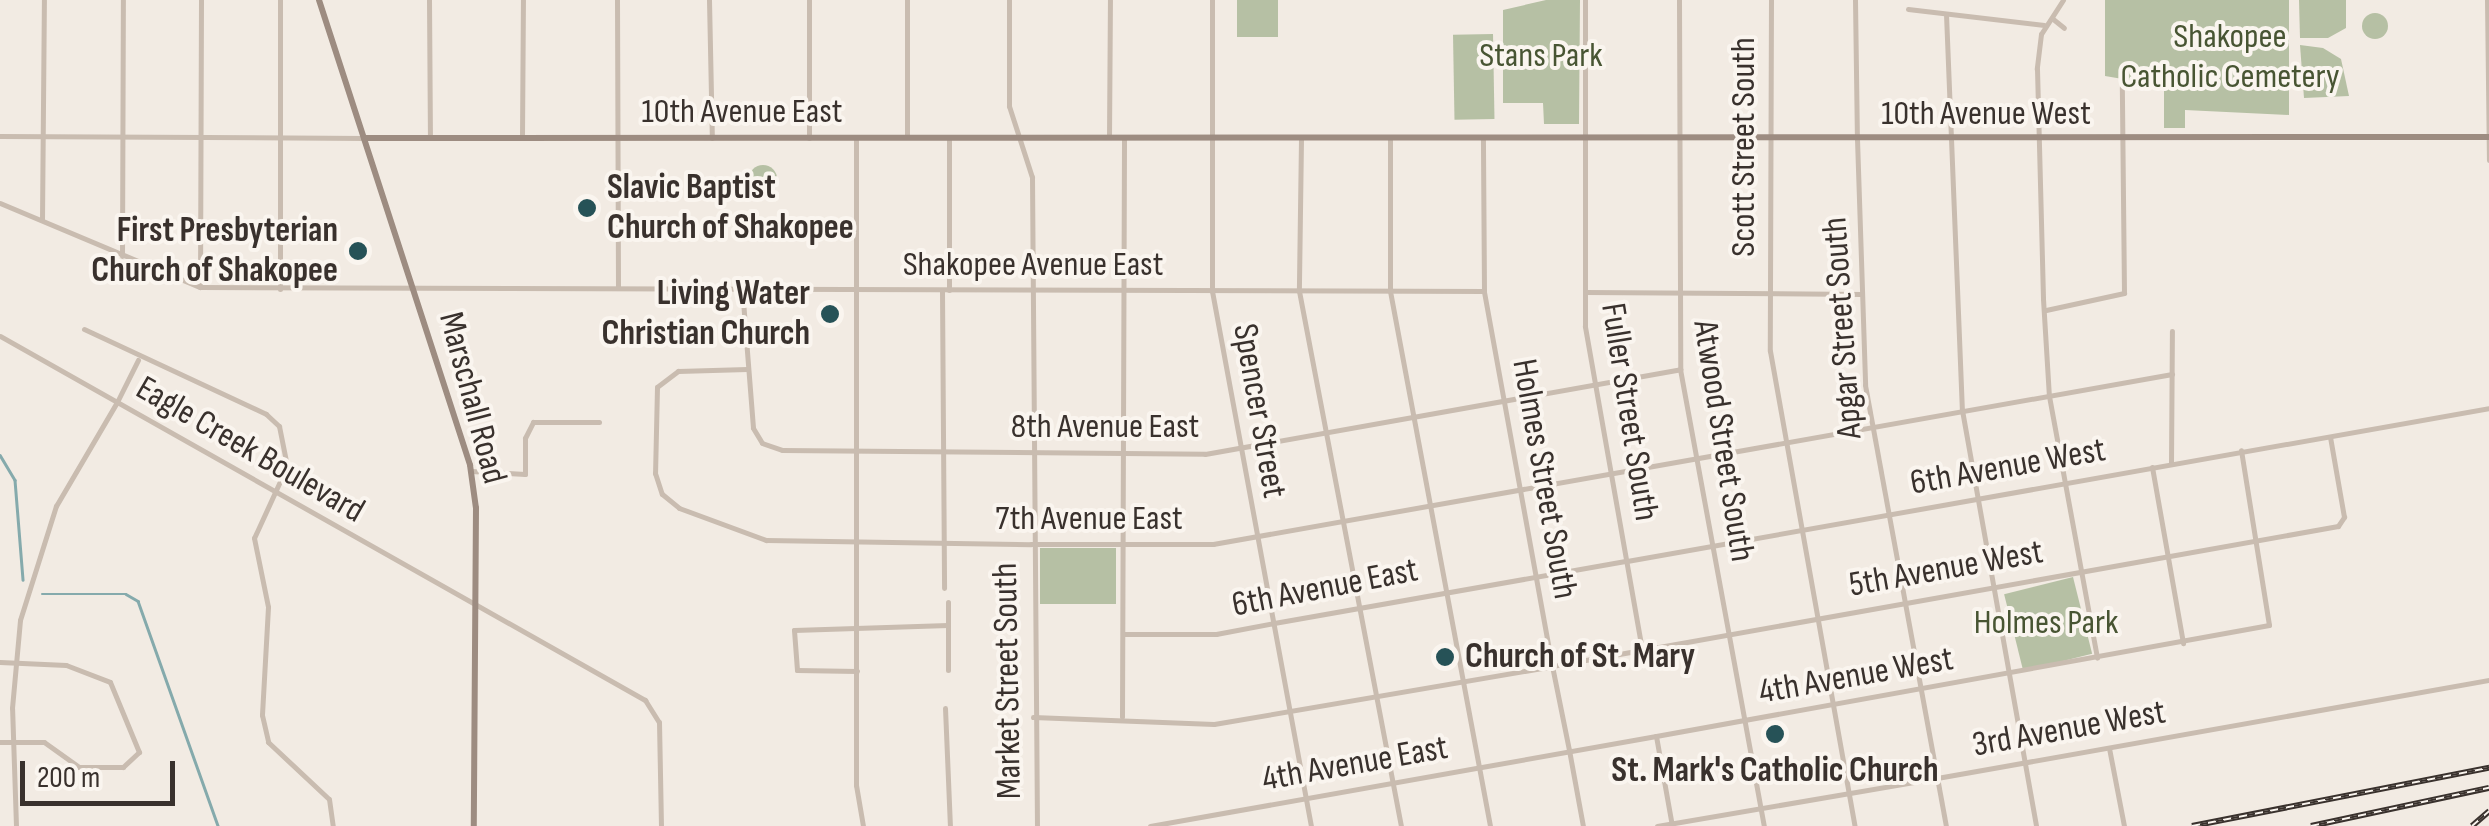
<!DOCTYPE html>
<html>
<head>
<meta charset="utf-8">
<style>
  body { margin:0 }
  #map { position:relative; width:2489px; height:826px; overflow:hidden; background:#f2ebe3; font-family:"Sofia Sans Condensed",sans-serif }
  div>[style] { position:absolute }
  [style*='--x'] { left:calc(var(--x)*1px); top:calc(var(--y)*1px); width:calc(var(--w)*1px); rotate:calc(var(--a)*1deg) }
  .green>* { inset:0; background:#b6c0a4; transform-origin:0 0 }
  .round { border-radius:50% }
  .stream>* { height:2.5px; margin:-1.25px; padding:0 1.25px; transform-origin:1.25px; border-radius:1.25px; background:#85aaac }
  .minor>* { height:5px; margin:-2.5px; padding:0 2.5px; transform-origin:2.5px; border-radius:2.5px; background:#c9bcb0 }
  .tertiary>* { height:5px; margin:-2.5px; padding:0 2.5px; transform-origin:2.5px; border-radius:2.5px; background:#c9bcb0 }
  .secondary>* { height:6px; margin:-3px; padding:0 3px; transform-origin:3px; border-radius:3px; background:#9d8c81 }
  .rail>* { height:6px; margin-top:-3px; transform-origin:0; background:repeating-linear-gradient(90deg,#faf5ef 0 8px,#39312d 0 16px); box-sizing:border-box; border-block:2px solid #39312d }
  .dots>* { width:28px; height:28px; translate:-50% -50%; box-sizing:border-box; border:5px solid #faf5ef; border-radius:50% }
  span { translate:-50% -50%; white-space:nowrap; text-align:center; line-height:1.15; -webkit-text-stroke:8px #faf5ef; paint-order:stroke }
  .park-label { font-size:35px; color:#485533 }
  .street-label { font-size:35px; color:#39312d }
  .poi-label { font-size:35px; color:#39312d; font-weight:700 }
  .left { translate:0 -50%; text-align:left }
  .right { translate:-100% -50%; text-align:right }
  .scale { position:absolute; left:20px; top:761px; width:155px; height:45px; box-sizing:border-box; border:5px solid #39312d; border-top:0; padding-left:12px; font-size:30px; line-height:35px; white-space:nowrap; color:#39312d; -webkit-text-stroke:8px #faf5ef; paint-order:stroke }
</style>
</head>
<body>
<div id="map">
  <div class="green">
    <i style="left:1237px;top:0;width:41px;height:37px"></i>
    <i style="clip-path:polygon(1546px 0,1580px 0,1579px 124px,1544px 124px,1543px 103px,1503px 103px,1503px 10px)"></i>
    <i style="clip-path:polygon(2105px 0,2289px 0,2289px 115px,2185px 110px,2185px 128px,2164px 128px,2164px 86px,2105px 76px)"></i>
    <i style="clip-path:polygon(2299px 0,2346px 0,2346px 28px,2328px 38px,2300px 38px)"></i>
    <i class="round" style="left:2362px;top:13px;width:26px;height:26px"></i>
    <i style="left:1493px;top:34px;width:85px;height:40px;rotate:89deg"></i>
    <i style="clip-path:polygon(2300px 45px,2323px 48px,2341px 59px,2349px 96px,2304px 98px)"></i>
    <i class="round" style="left:749px;top:165px;width:28px;height:28px"></i>
    <i style="left:1040px;top:548px;width:76px;height:56px"></i>
    <i style="left:2073px;top:577px;width:79px;height:71px;rotate:76deg"></i>
  </div>
  <div class="stream">
    <i style="--x:0;--y:455;--w:29;--a:59"></i>
    <i style="--x:15;--y:480;--w:100;--a:85.4"></i>
    <i style="--x:42;--y:594;--w:84;--a:0"></i>
    <i style="--x:126;--y:594;--w:14;--a:30"></i>
    <i style="--x:138;--y:601;--w:239;--a:70.4"></i>
  </div>
  <div class="minor">
    <i style="--x:280;--y:0;--w:289;--a:90"></i>
    <i style="--x:429;--y:0;--w:138;--a:89.6"></i>
    <i style="--x:617;--y:0;--w:288;--a:89.8"></i>
    <i style="--x:709;--y:0;--w:138;--a:88.8"></i>
    <i style="--x:809;--y:0;--w:138;--a:90"></i>
    <i style="--x:907;--y:0;--w:137;--a:90"></i>
    <i style="--x:1009;--y:0;--w:106;--a:90"></i>
    <i style="--x:1009;--y:106;--w:75;--a:72.1"></i>
    <i style="--x:1032;--y:177;--w:649;--a:89.56"></i>
    <i style="--x:1679;--y:0;--w:369;--a:89.8"></i>
    <i style="--x:1680;--y:369;--w:465;--a:79.6"></i>
    <i style="--x:1771;--y:0;--w:351;--a:90.2"></i>
    <i style="--x:1770;--y:351;--w:483;--a:79.9"></i>
    <i style="--x:1855;--y:0;--w:139;--a:89.2"></i>
    <i style="--x:2063;--y:0;--w:40;--a:122.9"></i>
    <i style="--x:2041;--y:34;--w:35;--a:97"></i>
    <i style="--x:2037;--y:69;--w:230;--a:88.5"></i>
    <i style="--x:2043;--y:299;--w:97;--a:86.5"></i>
    <i style="--x:2049;--y:396;--w:266;--a:79.6"></i>
    <i style="--x:1908;--y:9;--w:137;--a:6.7"></i>
    <i style="--x:1946;--y:14;--w:396;--a:87.7"></i>
    <i style="--x:1962;--y:410;--w:423;--a:79.9"></i>
    <i style="--x:2053;--y:19;--w:14;--a:39"></i>
    <i style="--x:0;--y:136;--w:364;--a:0.3"></i>
    <i style="--x:522;--y:137;--w:137;--a:-89.6"></i>
    <i style="--x:1109;--y:137;--w:137;--a:-89.6"></i>
    <i style="--x:1390;--y:137;--w:154;--a:90"></i>
    <i style="--x:1390;--y:291;--w:544;--a:79.41"></i>
    <i style="--x:856;--y:138;--w:647;--a:90"></i>
    <i style="--x:856;--y:785;--w:42;--a:80.3"></i>
    <i style="--x:1301;--y:139;--w:152;--a:90.8"></i>
    <i style="--x:1299;--y:291;--w:545;--a:79.21"></i>
    <i style="--x:0;--y:203;--w:217;--a:22.8"></i>
    <i style="--x:200;--y:287;--w:1284;--a:0.18"></i>
    <i style="--x:42;--y:220;--w:220;--a:-89.5"></i>
    <i style="--x:122;--y:256;--w:256;--a:-89.8"></i>
    <i style="--x:200;--y:287;--w:287;--a:-89.8"></i>
    <i style="--x:742;--y:288;--w:140;--a:85.5"></i>
    <i style="--x:753;--y:428;--w:17;--a:59"></i>
    <i style="--x:762;--y:443;--w:21;--a:19"></i>
    <i style="--x:782;--y:450;--w:423;--a:0.5"></i>
    <i style="--x:1205;--y:454;--w:483;--a:-10.1"></i>
    <i style="--x:949;--y:290;--w:152;--a:-90"></i>
    <i style="--x:942;--y:291;--w:297;--a:89.6"></i>
    <i style="--x:1585;--y:292;--w:276;--a:0.4"></i>
    <i style="--x:2046;--y:310;--w:80;--a:-12.3"></i>
    <i style="--x:2124;--y:293;--w:206;--a:-90.6"></i>
    <i style="--x:84;--y:329;--w:201;--a:25"></i>
    <i style="--x:266;--y:414;--w:18;--a:43"></i>
    <i style="--x:279;--y:426;--w:41;--a:78.7"></i>
    <i style="--x:287;--y:466;--w:79;--a:114.6"></i>
    <i style="--x:254;--y:538;--w:70;--a:78.5"></i>
    <i style="--x:268;--y:607;--w:108;--a:93.2"></i>
    <i style="--x:262;--y:715;--w:28;--a:77"></i>
    <i style="--x:268;--y:742;--w:83;--a:43.1"></i>
    <i style="--x:329;--y:799;--w:27;--a:82"></i>
    <i style="--x:747;--y:369;--w:69;--a:178.3"></i>
    <i style="--x:678;--y:371;--w:26;--a:143"></i>
    <i style="--x:657;--y:387;--w:86;--a:91.3"></i>
    <i style="--x:655;--y:473;--w:22;--a:72"></i>
    <i style="--x:662;--y:494;--w:22;--a:39"></i>
    <i style="--x:679;--y:508;--w:93;--a:20.2"></i>
    <i style="--x:766;--y:540;--w:265;--a:0.9"></i>
    <i style="--x:1031;--y:544;--w:182;--a:0"></i>
    <i style="--x:1213;--y:544;--w:974;--a:-10.05"></i>
    <i style="--x:117;--y:402;--w:47;--a:-63.4"></i>
    <i style="--x:2171;--y:463;--w:132;--a:-89.6"></i>
    <i style="--x:2152;--y:467;--w:179;--a:80"></i>
    <i style="--x:471;--y:471;--w:54;--a:3.2"></i>
    <i style="--x:525;--y:474;--w:36;--a:-90"></i>
    <i style="--x:525;--y:438;--w:18;--a:-63"></i>
    <i style="--x:533;--y:422;--w:66;--a:0"></i>
    <i style="--x:1627;--y:561;--w:875;--a:-10.06"></i>
    <i style="--x:948;--y:602;--w:68;--a:90"></i>
    <i style="--x:1123;--y:634;--w:93;--a:0"></i>
    <i style="--x:1216;--y:634;--w:59;--a:-10.7"></i>
    <i style="--x:1642;--y:650;--w:707;--a:-10.1"></i>
    <i style="--x:2338;--y:526;--w:11;--a:-56"></i>
    <i style="--x:2344;--y:517;--w:81;--a:-99.9"></i>
    <i style="--x:0;--y:662;--w:66;--a:2.6"></i>
    <i style="--x:66;--y:665;--w:47;--a:21.1"></i>
    <i style="--x:110;--y:682;--w:76;--a:67.5"></i>
    <i style="--x:139;--y:752;--w:22;--a:137"></i>
    <i style="--x:123;--y:767;--w:44;--a:180"></i>
    <i style="--x:79;--y:767;--w:43;--a:-144.5"></i>
    <i style="--x:44;--y:742;--w:44;--a:180"></i>
    <i style="--x:857;--y:671;--w:60;--a:-179"></i>
    <i style="--x:797;--y:670;--w:40;--a:-94.3"></i>
    <i style="--x:794;--y:630;--w:154;--a:-1.9"></i>
    <i style="--x:945;--y:708;--w:118;--a:87.6"></i>
    <i style="--x:1033;--y:717;--w:181;--a:2.2"></i>
    <i style="--x:1214;--y:724;--w:343;--a:-9.7"></i>
    <i style="--x:1552;--y:666;--w:381;--a:-100.3"></i>
    <i style="--x:1484;--y:291;--w:153;--a:-90.4"></i>
    <i style="--x:1122;--y:717;--w:580;--a:-89.8"></i>
    <i style="--x:1656;--y:736;--w:623;--a:-10.26"></i>
    <i style="--x:2269;--y:625;--w:177;--a:-99.1"></i>
    <i style="--x:2109;--y:748;--w:79;--a:79.1"></i>
    <i style="--x:1569;--y:750;--w:77;--a:79.6"></i>
    <i style="--x:1657;--y:826;--w:284;--a:-9.7"></i>
  </div>
  <div class="tertiary">
    <i style="--x:1212;--y:0;--w:291;--a:90"></i>
    <i style="--x:1212;--y:291;--w:544;--a:79.52"></i>
    <i style="--x:2487;--y:0;--w:160;--a:89.3"></i>
    <i style="--x:1857;--y:139;--w:246;--a:88.1"></i>
    <i style="--x:1865;--y:385;--w:448;--a:79.6"></i>
    <i style="--x:0;--y:336;--w:741;--a:29.44"></i>
    <i style="--x:645;--y:700;--w:26;--a:58"></i>
    <i style="--x:659;--y:722;--w:104;--a:88.9"></i>
    <i style="--x:1274;--y:623;--w:358;--a:-10"></i>
    <i style="--x:1569;--y:750;--w:86;--a:-101.4"></i>
    <i style="--x:1552;--y:666;--w:91;--a:-10.1"></i>
    <i style="--x:1642;--y:650;--w:329;--a:-100"></i>
    <i style="--x:1585;--y:326;--w:326;--a:-90"></i>
    <i style="--x:1937;--y:778;--w:561;--a:-10.07"></i>
    <i style="--x:16;--y:826;--w:118;--a:-91.9"></i>
    <i style="--x:12;--y:708;--w:88;--a:-84.8"></i>
    <i style="--x:20;--y:620;--w:120;--a:-72.5"></i>
    <i style="--x:56;--y:506;--w:121;--a:-59.6"></i>
    <i style="--x:1150;--y:826;--w:514;--a:-10.09"></i>
    <i style="--x:1656;--y:736;--w:91;--a:79.9"></i>
  </div>
  <div class="secondary">
    <i style="--x:319;--y:0;--w:489;--a:72"></i>
    <i style="--x:470;--y:465;--w:43;--a:82.1"></i>
    <i style="--x:476;--y:508;--w:318;--a:90.4"></i>
    <i style="--x:364;--y:138;--w:2125;--a:-0.03"></i>
  </div>
  <div class="rail">
    <i style="--x:2192;--y:826;--w:303;--a:-11.1"></i>
    <i style="--x:2311;--y:826;--w:182;--a:-12.1"></i>
    <i style="--x:2472;--y:826;--w:23;--a:-41"></i>
  </div>
  <div class="dots">
    <i style="left:587px;top:208px;background:#265257"></i>
    <i style="left:358px;top:251px;background:#265257"></i>
    <i style="left:830px;top:314px;background:#265257"></i>
    <i style="left:1445px;top:657px;background:#265257"></i>
    <i style="left:1775px;top:734px;background:#265257"></i>
  </div>
  <div class="park-label">
    <span style="left:2230px;top:57px">Shakopee<br>Catholic Cemetery</span>
    <span style="left:1541px;top:56px">Stans Park</span>
    <span style="left:2046px;top:623px">Holmes Park</span>
  </div>
  <div class="street-label">
    <span style="left:742px;top:112px">10th Avenue East</span>
    <span style="left:1986px;top:114px">10th Avenue West</span>
    <span style="left:1744px;top:147px;rotate:-90deg">Scott Street South</span>
    <span style="left:1033px;top:265px">Shakopee Avenue East</span>
    <span style="left:1843px;top:328px;rotate:-94deg">Apgar Street South</span>
    <span style="left:472px;top:398px;rotate:75deg">Marschall Road</span>
    <span style="left:1259px;top:411px;rotate:80deg">Spencer Street</span>
    <span style="left:1629px;top:412px;rotate:81deg">Fuller Street South</span>
    <span style="left:1105px;top:427px">8th Avenue East</span>
    <span style="left:1723px;top:441px;rotate:81deg">Atwood Street South</span>
    <span style="left:250px;top:450px;rotate:30deg">Eagle Creek Boulevard</span>
    <span style="left:2008px;top:467px;rotate:-10deg">6th Avenue West</span>
    <span style="left:1544px;top:479px;rotate:80deg">Holmes Street South</span>
    <span style="left:1089px;top:519px">7th Avenue East</span>
    <span style="left:1946px;top:569px;rotate:-10deg">5th Avenue West</span>
    <span style="left:1325px;top:588px;rotate:-11deg">6th Avenue East</span>
    <span style="left:1856px;top:676px;rotate:-10deg">4th Avenue West</span>
    <span style="left:1008px;top:681px;rotate:-91deg">Market Street South</span>
    <span style="left:2069px;top:729px;rotate:-10deg">3rd Avenue West</span>
    <span style="left:1355px;top:764px;rotate:-10deg">4th Avenue East</span>
  </div>
  <div class="poi-label">
    <span class="left" style="left:607px;top:208px">Slavic Baptist<br>Church of Shakopee</span>
    <span class="right" style="left:338px;top:251px">First Presbyterian<br>Church of Shakopee</span>
    <span class="right" style="left:810px;top:314px">Living Water<br>Christian Church</span>
    <span class="left" style="left:1465px;top:657px">Church of St. Mary</span>
    <span style="left:1775px;top:771px">St. Mark's Catholic Church</span>
  </div>
  <div class="scale">200 m</div>
</div>
</body>
</html>
